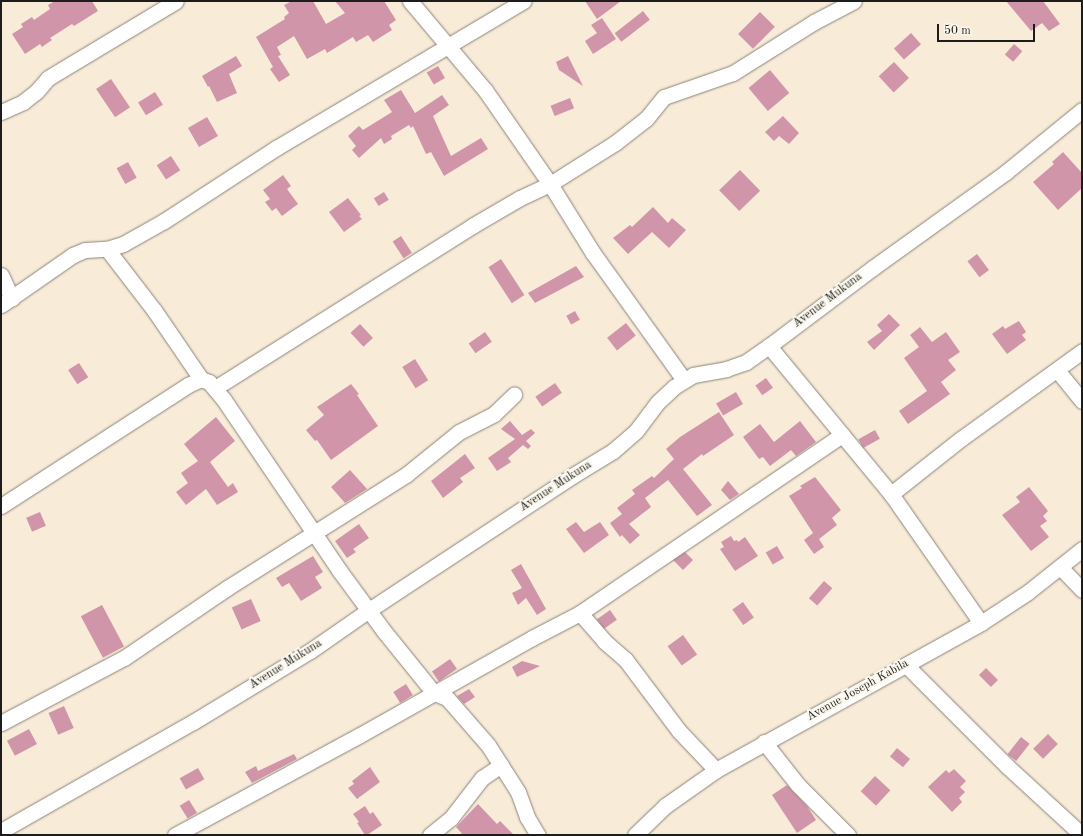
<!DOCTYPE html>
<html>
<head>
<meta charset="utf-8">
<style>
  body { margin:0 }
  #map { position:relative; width:1083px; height:836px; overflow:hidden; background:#f8ebd8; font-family:"Old Standard TT",serif }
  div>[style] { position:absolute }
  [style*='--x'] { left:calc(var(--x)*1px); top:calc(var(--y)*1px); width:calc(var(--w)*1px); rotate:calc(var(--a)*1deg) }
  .building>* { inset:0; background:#d195aa; transform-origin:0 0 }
  .roads { filter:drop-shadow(0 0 1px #8a847a) drop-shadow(0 0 1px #8a847a) }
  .minor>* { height:15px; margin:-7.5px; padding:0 7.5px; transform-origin:7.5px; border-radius:7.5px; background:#fff }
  span { translate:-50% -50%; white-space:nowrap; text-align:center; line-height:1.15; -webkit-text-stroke:4px #fbf7ec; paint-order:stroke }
  .street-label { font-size:12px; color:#1c1c1c }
  .frame { position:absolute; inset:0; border:2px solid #1c1c1c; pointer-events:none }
  .scale { position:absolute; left:937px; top:24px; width:98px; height:18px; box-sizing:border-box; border:2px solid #1c1c1c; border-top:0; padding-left:5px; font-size:12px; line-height:14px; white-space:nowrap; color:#1c1c1c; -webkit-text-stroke:3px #fbf7ec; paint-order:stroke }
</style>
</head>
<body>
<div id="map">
  <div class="building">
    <i style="clip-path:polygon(55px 1px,92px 1px,98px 11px,74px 26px,72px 24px,50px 38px,52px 40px,42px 47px,40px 44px,25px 54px,12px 34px,23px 27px,21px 24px,32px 17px,34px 20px,50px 9px,48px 5px)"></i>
    <i style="clip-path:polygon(292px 1px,313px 1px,326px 24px,345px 13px,335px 1px,384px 1px,396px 20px,389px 25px,392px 30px,373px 42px,368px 35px,356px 42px,353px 37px,327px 53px,325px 49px,307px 59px,294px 36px,277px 47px,281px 55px,278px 56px,290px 75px,279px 82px,270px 69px,273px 67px,256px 37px,285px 19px,284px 17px,289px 13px,284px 5px)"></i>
    <i style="clip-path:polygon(585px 1px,621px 1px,597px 19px)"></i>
    <i style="clip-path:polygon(1006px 1px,1043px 1px,1060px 24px,1049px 31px,1042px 23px,1031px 31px)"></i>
    <i style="left:643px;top:11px;width:11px;height:36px;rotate:52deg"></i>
    <i style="left:760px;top:12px;width:21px;height:31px;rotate:45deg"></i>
    <i style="clip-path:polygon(602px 18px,616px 39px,593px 54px,585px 41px,597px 33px,591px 25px)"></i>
    <i style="left:911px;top:33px;width:15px;height:23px;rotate:48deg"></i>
    <i style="left:1014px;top:44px;width:11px;height:14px;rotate:41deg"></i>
    <i style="clip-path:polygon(236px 56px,242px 66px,229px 74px,237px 93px,217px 102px,209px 86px,208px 87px,202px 76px)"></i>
    <i style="clip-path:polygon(568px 56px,583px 86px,559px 70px,556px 62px)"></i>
    <i style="left:894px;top:62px;width:22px;height:21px;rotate:47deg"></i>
    <i style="left:438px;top:66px;width:14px;height:13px;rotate:60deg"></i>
    <i style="left:770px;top:70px;width:30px;height:28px;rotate:50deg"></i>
    <i style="left:111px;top:79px;width:34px;height:18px;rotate:56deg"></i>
    <i style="clip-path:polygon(401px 90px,415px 113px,442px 95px,449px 105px,433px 116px,451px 156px,481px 138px,488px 149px,444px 176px,431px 152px,426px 154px,413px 126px,411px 128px,409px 125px,391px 136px,392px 139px,384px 144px,381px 138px,359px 158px,352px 150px,356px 146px,348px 136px,359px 126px,363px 130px,392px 112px,384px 100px)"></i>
    <i style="left:155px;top:92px;width:15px;height:20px;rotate:58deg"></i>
    <i style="left:570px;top:98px;width:11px;height:21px;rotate:68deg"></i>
    <i style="clip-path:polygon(783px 116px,799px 133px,789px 144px,779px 136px,774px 141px,765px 132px)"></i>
    <i style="left:207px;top:117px;width:22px;height:22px;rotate:60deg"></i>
    <i style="clip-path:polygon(1063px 152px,1082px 173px,1082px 188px,1058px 210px,1033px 182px,1054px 164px,1052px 162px)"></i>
    <i style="left:171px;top:156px;width:17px;height:17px;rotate:57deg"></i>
    <i style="left:128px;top:162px;width:18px;height:13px;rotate:61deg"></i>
    <i style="left:740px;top:170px;width:29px;height:29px;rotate:46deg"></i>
    <i style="clip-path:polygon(283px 175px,291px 186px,287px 189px,298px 204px,282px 216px,276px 208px,272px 211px,265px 202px,270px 199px,263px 190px)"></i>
    <i style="left:384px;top:192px;width:9px;height:12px;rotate:58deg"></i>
    <i style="clip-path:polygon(348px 198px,361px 215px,359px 216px,362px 219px,344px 232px,329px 212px)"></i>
    <i style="clip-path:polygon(653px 207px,668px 223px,672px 218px,686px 230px,669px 248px,652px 232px,628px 254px,613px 238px,630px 225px,632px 227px)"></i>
    <i style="left:401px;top:236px;width:20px;height:10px;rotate:57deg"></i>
    <i style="left:977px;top:254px;width:20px;height:12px;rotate:53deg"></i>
    <i style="left:501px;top:259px;width:43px;height:15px;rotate:57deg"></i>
    <i style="clip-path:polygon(576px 266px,584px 277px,535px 303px,528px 293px)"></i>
    <i style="left:575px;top:311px;width:10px;height:10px;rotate:61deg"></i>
    <i style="clip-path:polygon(889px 314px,900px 325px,874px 350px,867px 342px,882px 331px,877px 325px)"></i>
    <i style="clip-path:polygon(1019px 321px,1026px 332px,1022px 335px,1026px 340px,1007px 354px,992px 334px,1003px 326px,1005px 329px)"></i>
    <i style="left:626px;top:323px;width:16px;height:24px;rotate:52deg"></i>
    <i style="left:360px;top:324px;width:19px;height:13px;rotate:47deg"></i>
    <i style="clip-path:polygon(920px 327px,932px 342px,946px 332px,960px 352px,948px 360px,956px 370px,941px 382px,950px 394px,908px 424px,899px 411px,927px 391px,904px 358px,919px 347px,910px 335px)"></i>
    <i style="left:485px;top:332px;width:12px;height:20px;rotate:55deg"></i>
    <i style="left:415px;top:359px;width:25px;height:15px;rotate:58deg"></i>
    <i style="left:79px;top:363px;width:17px;height:13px;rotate:57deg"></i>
    <i style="left:766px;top:378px;width:12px;height:13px;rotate:55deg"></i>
    <i style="left:555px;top:383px;width:12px;height:24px;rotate:55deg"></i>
    <i style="clip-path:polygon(351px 384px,359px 394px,357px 395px,378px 426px,331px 460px,317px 440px,315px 441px,306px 430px,324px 415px,317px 407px)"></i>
    <i style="left:736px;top:392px;width:14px;height:23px;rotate:60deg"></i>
    <i style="clip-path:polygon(719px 412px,734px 435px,703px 456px,702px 454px,683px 469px,712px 505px,697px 516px,668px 480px,645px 498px,651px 507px,629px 524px,640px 535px,630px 544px,622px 535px,620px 537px,610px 523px,622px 514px,617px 508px,635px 494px,632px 490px,652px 476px,654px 478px,674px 459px,666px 449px,680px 437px)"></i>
    <i style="clip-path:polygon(216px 417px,235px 441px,210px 462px,228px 487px,233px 483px,238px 492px,217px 505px,206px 489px,186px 505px,176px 492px,188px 483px,181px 473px,198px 461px,184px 444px)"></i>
    <i style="clip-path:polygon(510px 421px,522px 435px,531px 429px,535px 433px,526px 441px,531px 446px,528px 449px,523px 445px,508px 458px,511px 462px,497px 471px,488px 458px,515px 439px,501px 429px)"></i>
    <i style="clip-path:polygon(800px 421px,816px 442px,796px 456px,791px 450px,770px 466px,763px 457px,759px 459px,743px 437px,760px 424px,774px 442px)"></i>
    <i style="left:875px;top:430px;width:10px;height:19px;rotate:61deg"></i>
    <i style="clip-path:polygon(465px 454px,475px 468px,460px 478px,463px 482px,443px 498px,431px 481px)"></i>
    <i style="clip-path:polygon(350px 470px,367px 489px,345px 503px,331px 487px)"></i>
    <i style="clip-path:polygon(815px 477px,841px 510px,832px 518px,837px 525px,819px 539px,824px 547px,814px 554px,804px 540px,813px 533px,789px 496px,802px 488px,800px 486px)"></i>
    <i style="clip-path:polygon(728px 481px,739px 494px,730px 500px,721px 490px)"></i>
    <i style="clip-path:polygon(1029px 487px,1048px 511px,1043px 516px,1047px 521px,1040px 526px,1049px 537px,1031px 551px,1002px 515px,1020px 502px,1016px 497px)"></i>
    <i style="left:40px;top:512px;width:15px;height:15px;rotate:67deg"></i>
    <i style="clip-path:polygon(576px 522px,584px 532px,600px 522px,609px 535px,584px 553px,566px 529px)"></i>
    <i style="clip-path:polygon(359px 524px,369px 538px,353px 549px,356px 552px,347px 558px,335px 541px)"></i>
    <i style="clip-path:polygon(731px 536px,734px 541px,737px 540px,738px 542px,745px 537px,758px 556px,735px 571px,720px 549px,724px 547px,721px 542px)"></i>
    <i style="left:777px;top:546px;width:14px;height:13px;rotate:60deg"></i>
    <i style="clip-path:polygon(685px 552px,693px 560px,683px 570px,673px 560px)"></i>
    <i style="clip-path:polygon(313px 556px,323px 572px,315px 577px,322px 588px,301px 601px,289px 583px,282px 587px,276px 578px)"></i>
    <i style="clip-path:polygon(521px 564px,546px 609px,537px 615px,526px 598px,518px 605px,512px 593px,522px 588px,511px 570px)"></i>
    <i style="left:824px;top:581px;width:11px;height:23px;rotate:41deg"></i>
    <i style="left:251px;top:599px;width:24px;height:21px;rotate:66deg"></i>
    <i style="left:743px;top:602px;width:19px;height:13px;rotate:55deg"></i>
    <i style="left:102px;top:605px;width:47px;height:24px;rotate:62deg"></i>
    <i style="left:610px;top:610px;width:12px;height:16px;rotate:55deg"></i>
    <i style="left:683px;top:635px;width:24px;height:19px;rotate:54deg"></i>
    <i style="left:450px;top:659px;width:12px;height:22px;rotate:55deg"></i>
    <i style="clip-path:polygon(522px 661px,540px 666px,517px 677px,512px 667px)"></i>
    <i style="left:986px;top:668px;width:17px;height:10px;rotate:45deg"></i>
    <i style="left:406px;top:684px;width:13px;height:15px;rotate:58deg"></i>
    <i style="clip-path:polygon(469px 689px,475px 697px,464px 704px,457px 696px)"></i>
    <i style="left:64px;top:706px;width:24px;height:17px;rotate:66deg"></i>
    <i style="left:29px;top:729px;width:17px;height:25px;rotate:62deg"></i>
    <i style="left:1048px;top:734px;width:14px;height:21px;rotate:45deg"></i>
    <i style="left:1021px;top:737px;width:11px;height:22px;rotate:38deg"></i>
    <i style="left:897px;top:748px;width:17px;height:11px;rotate:40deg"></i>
    <i style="clip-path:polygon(294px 754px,297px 759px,252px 783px,245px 772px,256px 766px,258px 771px)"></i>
    <i style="clip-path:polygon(370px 767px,380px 782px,357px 799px,348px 788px,354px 784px,352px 781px)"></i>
    <i style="left:198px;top:768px;width:13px;height:21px;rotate:61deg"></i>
    <i style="clip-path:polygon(954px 769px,966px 781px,960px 787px,965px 792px,959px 798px,962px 802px,952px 812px,928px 787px,946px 770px,949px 773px)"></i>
    <i style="left:875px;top:776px;width:21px;height:21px;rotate:43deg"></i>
    <i style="clip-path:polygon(787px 785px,807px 806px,816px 820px,797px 833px,772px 795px)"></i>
    <i style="left:189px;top:800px;width:15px;height:11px;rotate:58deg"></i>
    <i style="clip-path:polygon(478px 804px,497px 824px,500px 821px,514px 835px,463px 835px,456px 827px)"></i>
    <i style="clip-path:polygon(365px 806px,370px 814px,373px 812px,382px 825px,367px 835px,365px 835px,357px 823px,359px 822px,353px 814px)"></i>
  </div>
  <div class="roads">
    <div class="minor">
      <i style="--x:410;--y:1;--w:116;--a:49.9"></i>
      <i style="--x:485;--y:90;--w:114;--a:55.3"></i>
      <i style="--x:550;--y:184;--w:81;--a:58.1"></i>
      <i style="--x:593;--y:253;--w:156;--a:54.4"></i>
      <i style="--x:1;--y:112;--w:24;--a:-24"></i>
      <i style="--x:23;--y:102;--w:16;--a:-38"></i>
      <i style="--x:36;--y:92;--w:18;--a:-49"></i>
      <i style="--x:48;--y:78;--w:149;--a:-31"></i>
      <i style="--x:107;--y:249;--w:77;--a:52.4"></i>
      <i style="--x:154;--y:310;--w:83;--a:55.7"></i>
      <i style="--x:1;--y:275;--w:26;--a:65"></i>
      <i style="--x:1;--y:305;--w:88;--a:-34.8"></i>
      <i style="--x:73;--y:255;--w:13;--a:-23"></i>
      <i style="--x:85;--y:250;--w:22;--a:-3"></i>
      <i style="--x:107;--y:249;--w:17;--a:-17"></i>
      <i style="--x:123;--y:244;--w:47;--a:-29.3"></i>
      <i style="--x:164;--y:221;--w:134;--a:-33.1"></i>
      <i style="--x:276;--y:148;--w:288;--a:-30.7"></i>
      <i style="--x:769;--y:346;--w:192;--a:50.5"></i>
      <i style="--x:891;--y:494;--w:157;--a:55.1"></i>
      <i style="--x:1057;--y:370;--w:40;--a:51"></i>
      <i style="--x:215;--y:388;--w:304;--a:-32.2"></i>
      <i style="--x:472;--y:226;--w:56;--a:-30.3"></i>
      <i style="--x:520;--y:198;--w:33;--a:-25"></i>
      <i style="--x:550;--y:184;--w:77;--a:-32.2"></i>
      <i style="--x:615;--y:143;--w:39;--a:-38"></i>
      <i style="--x:646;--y:119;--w:28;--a:-51"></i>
      <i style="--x:664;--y:97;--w:73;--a:-19.2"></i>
      <i style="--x:733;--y:73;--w:96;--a:-32.2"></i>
      <i style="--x:814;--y:22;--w:45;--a:-27.7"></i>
      <i style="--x:891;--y:494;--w:90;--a:-38.3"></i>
      <i style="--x:962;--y:438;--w:148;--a:-35.9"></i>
      <i style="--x:1;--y:506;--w:223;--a:-32.9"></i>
      <i style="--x:188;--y:385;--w:14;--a:-25"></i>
      <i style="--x:201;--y:379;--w:9;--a:21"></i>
      <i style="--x:209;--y:382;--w:23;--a:50"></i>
      <i style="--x:224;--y:400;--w:205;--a:55.9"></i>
      <i style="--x:339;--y:570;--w:74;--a:53.7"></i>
      <i style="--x:383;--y:630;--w:81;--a:51"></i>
      <i style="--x:434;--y:693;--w:14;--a:21"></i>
      <i style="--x:447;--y:698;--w:62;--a:48.9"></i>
      <i style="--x:488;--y:745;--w:56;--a:57.4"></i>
      <i style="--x:518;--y:792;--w:27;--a:70"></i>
      <i style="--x:527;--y:817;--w:21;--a:59"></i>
      <i style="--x:1060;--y:567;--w:32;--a:46"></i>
      <i style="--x:580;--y:613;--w:317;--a:-34.2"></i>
      <i style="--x:906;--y:665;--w:143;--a:45"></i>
      <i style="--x:1007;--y:766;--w:102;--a:42.6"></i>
      <i style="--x:1;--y:723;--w:139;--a:-27.9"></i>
      <i style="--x:124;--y:658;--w:125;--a:-34.2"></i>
      <i style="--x:227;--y:588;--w:213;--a:-32.3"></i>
      <i style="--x:407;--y:474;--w:67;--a:-38.9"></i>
      <i style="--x:459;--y:432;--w:39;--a:-27"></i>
      <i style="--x:494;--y:414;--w:28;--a:-44"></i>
      <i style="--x:764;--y:742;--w:55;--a:51.7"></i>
      <i style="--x:798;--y:785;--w:71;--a:45"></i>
      <i style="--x:1;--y:831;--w:221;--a:-29.6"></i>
      <i style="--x:193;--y:722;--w:137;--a:-31.3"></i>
      <i style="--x:310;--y:651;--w:72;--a:-34.8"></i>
      <i style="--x:369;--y:610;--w:243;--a:-33.4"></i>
      <i style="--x:572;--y:476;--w:48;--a:-31.4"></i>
      <i style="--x:613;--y:451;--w:30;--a:-41"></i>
      <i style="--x:636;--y:431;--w:36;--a:-53"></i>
      <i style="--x:658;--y:402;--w:22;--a:-43"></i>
      <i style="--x:674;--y:387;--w:22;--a:-32"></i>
      <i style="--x:693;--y:375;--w:34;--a:-10"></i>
      <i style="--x:726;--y:369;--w:21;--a:-19"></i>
      <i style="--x:746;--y:362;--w:28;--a:-35"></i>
      <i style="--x:769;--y:346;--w:131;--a:-37"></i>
      <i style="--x:874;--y:267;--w:163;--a:-35.7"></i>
      <i style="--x:1006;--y:172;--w:98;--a:-39.2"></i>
      <i style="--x:175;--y:835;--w:210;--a:-28.4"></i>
      <i style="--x:360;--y:735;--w:197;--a:-29.4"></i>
      <i style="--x:532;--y:638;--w:54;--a:-27.5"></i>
      <i style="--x:580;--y:613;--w:37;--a:49"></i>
      <i style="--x:604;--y:641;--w:28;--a:41"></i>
      <i style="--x:625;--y:659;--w:90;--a:53.1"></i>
      <i style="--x:679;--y:731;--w:54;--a:46.5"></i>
      <i style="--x:430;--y:835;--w:27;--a:-39"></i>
      <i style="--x:451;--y:818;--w:51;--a:-52.2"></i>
      <i style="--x:482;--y:778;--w:23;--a:-34"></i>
      <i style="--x:635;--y:835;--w:42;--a:-44"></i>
      <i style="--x:665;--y:806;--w:62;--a:-35.2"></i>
      <i style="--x:716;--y:770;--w:303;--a:-29"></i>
      <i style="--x:981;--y:623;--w:56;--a:-33.4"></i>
      <i style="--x:1028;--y:592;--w:69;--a:-38.5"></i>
    </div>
  </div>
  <div class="street-label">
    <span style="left:828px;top:301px;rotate:-37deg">Avenue Mukuna</span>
    <span style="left:556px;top:487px;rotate:-33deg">Avenue Mukuna</span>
    <span style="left:286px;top:665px;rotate:-32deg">Avenue Mukuna</span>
    <span style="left:858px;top:691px;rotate:-29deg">Avenue Joseph Kabila</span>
  </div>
  <div class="frame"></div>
  <div class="scale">50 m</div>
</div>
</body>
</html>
